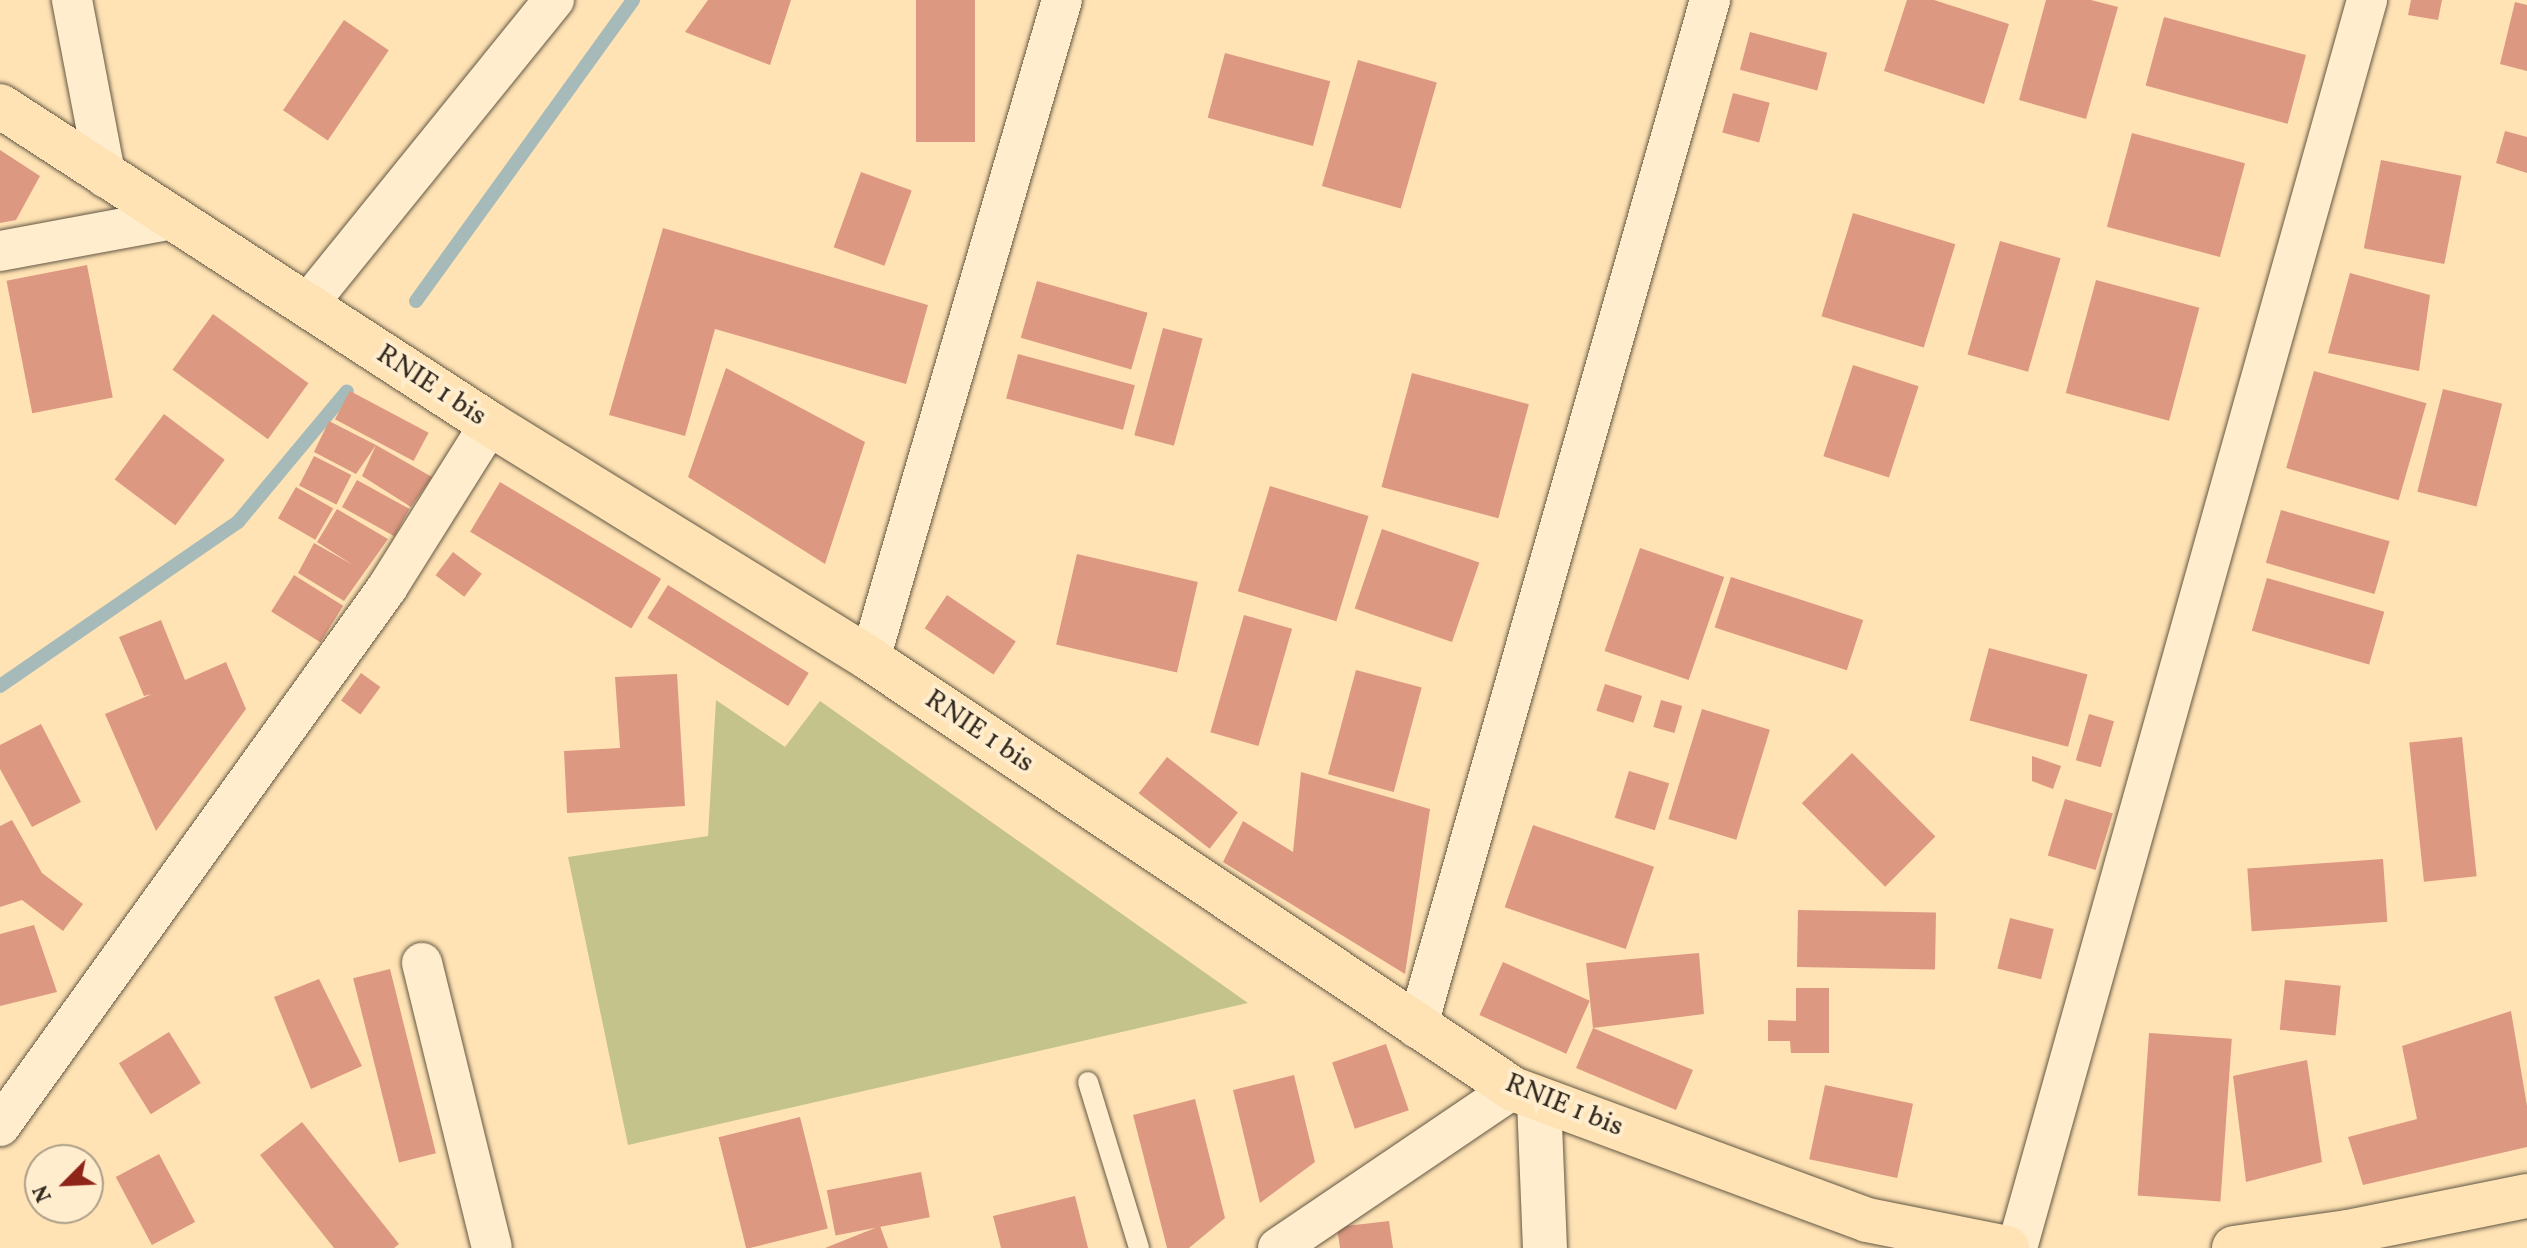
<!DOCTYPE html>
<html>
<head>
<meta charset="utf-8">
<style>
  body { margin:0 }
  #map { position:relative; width:2527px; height:1248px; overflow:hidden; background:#ffe3b4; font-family:Vollkorn,serif }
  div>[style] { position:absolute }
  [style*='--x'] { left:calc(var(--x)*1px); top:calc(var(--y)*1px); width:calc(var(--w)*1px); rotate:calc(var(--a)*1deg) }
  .green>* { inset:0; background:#c3c38b }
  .stream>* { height:14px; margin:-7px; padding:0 7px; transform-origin:7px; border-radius:7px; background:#a6bbb9 }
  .building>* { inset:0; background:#dd9881; transform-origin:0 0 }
  .roads { filter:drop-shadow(0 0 2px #645845) drop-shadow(0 0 2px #645845) }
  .lane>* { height:20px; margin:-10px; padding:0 10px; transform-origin:10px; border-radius:10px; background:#ffedce }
  .street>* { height:40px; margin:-20px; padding:0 20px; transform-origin:20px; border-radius:20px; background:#ffedce }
  .secondary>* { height:44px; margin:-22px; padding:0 22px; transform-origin:22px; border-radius:22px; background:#ffedce }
  .primary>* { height:44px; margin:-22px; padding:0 22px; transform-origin:22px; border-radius:22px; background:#ffe3b4 }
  span { translate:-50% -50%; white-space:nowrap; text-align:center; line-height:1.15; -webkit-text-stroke:8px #ffedce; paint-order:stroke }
  .street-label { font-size:28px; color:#312920 }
  .north { position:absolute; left:24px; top:1144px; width:80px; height:80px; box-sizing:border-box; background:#ffedce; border:2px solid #ad9f88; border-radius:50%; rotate:246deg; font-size:22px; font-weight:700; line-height:32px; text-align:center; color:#312920 }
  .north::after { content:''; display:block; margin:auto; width:28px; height:36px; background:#8f2418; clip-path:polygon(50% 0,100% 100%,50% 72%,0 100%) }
</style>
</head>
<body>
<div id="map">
  <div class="green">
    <i style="clip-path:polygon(716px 700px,785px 747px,820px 701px,1248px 1003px,628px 1145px,568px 857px,708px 836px)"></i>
  </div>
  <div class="stream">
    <i style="--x:416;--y:301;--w:371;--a:-54.2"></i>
    <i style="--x:0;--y:686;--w:289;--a:-34.6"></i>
    <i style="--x:238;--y:522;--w:170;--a:-50.2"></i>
  </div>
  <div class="building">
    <i style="clip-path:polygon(708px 0,791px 0,770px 65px,685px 32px)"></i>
    <i style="left:916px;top:0;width:59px;height:142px"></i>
    <i style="clip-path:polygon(1907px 0,1934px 0,2009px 24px,1984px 104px,1884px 71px)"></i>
    <i style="clip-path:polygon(2046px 0,2091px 0,2118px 7px,2086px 119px,2019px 100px)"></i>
    <i style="clip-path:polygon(2411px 0,2442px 0,2438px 20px,2408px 15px)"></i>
    <i style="clip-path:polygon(2515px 2px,2527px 5px,2527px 71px,2500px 64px)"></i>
    <i style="left:2164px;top:17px;width:147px;height:71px;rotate:15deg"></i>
    <i style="left:344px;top:20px;width:54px;height:109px;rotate:34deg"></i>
    <i style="left:1750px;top:32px;width:80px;height:39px;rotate:15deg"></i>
    <i style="left:1225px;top:53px;width:109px;height:67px;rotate:15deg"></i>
    <i style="left:1358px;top:60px;width:82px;height:131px;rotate:16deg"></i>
    <i style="left:1733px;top:93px;width:38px;height:41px;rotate:15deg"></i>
    <i style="clip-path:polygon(2505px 131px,2527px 137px,2527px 173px,2496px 163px)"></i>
    <i style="left:2132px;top:133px;width:117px;height:97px;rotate:15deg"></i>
    <i style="clip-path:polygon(0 150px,40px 176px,16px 220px,0 223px)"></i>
    <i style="left:2381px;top:160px;width:82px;height:90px;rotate:11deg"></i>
    <i style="left:861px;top:172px;width:54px;height:80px;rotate:20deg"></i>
    <i style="left:1853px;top:213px;width:107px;height:108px;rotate:17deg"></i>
    <i style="clip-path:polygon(663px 228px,928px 305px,906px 384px,715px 329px,685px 436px,609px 415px)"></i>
    <i style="left:2000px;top:241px;width:63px;height:118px;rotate:16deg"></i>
    <i style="left:87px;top:265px;width:135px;height:82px;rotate:79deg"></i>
    <i style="clip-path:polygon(2350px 273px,2430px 295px,2419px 371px,2328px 353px)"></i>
    <i style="left:2096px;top:280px;width:107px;height:117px;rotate:15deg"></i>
    <i style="left:1037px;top:281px;width:115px;height:59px;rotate:16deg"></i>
    <i style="left:213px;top:314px;width:118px;height:69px;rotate:36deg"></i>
    <i style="left:1163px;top:328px;width:41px;height:111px;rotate:15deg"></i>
    <i style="left:1018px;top:354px;width:121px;height:46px;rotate:15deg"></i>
    <i style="left:1853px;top:365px;width:69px;height:96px;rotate:18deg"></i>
    <i style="clip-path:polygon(726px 368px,865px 442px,825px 564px,688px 477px)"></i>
    <i style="left:2314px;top:371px;width:117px;height:101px;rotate:16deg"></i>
    <i style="left:1412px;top:373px;width:121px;height:118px;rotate:15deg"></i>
    <i style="left:2443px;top:389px;width:61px;height:106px;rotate:14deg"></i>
    <i style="left:350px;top:391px;width:89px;height:32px;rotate:28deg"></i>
    <i style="left:164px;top:414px;width:76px;height:82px;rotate:37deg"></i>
    <i style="clip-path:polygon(329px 421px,376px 445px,432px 477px,411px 507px,362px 476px,376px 445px,356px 474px,314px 452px)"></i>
    <i style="left:314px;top:456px;width:42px;height:33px;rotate:27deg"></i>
    <i style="left:357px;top:480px;width:60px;height:31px;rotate:29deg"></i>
    <i style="left:500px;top:482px;width:188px;height:58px;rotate:31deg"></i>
    <i style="left:1270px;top:486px;width:103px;height:110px;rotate:17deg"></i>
    <i style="left:296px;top:487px;width:43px;height:36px;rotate:30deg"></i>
    <i style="clip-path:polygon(337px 509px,388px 539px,344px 601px,298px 573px,314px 543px,353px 565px,317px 542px)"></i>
    <i style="left:2281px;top:510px;width:113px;height:55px;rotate:16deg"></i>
    <i style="left:1382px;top:529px;width:103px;height:84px;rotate:19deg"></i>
    <i style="left:1640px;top:548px;width:89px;height:109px;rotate:19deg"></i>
    <i style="left:453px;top:552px;width:36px;height:29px;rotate:37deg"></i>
    <i style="left:1077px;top:554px;width:124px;height:93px;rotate:13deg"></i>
    <i style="left:294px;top:575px;width:58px;height:43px;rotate:32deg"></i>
    <i style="left:1731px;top:577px;width:139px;height:53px;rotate:18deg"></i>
    <i style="left:2267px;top:578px;width:122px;height:55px;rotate:16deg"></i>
    <i style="left:668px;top:585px;width:166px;height:39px;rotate:32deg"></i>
    <i style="left:947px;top:595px;width:83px;height:40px;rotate:34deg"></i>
    <i style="left:1244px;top:615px;width:50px;height:122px;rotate:16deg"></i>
    <i style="clip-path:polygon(161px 620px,185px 680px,226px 662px,246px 709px,156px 831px,105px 714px,152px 694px,144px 696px,119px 637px)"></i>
    <i style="left:1989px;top:648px;width:102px;height:75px;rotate:15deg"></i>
    <i style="left:1356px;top:670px;width:68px;height:108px;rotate:15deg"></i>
    <i style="left:361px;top:673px;width:24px;height:34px;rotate:36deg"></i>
    <i style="clip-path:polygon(677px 674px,685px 806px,567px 813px,564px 751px,620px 748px,615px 677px)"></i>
    <i style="left:1605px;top:684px;width:39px;height:28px;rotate:18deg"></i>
    <i style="left:1661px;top:700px;width:22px;height:28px;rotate:16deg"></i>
    <i style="left:1702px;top:709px;width:71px;height:115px;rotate:17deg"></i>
    <i style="left:2089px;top:714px;width:26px;height:48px;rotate:16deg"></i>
    <i style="clip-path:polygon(41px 724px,81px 802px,32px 827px,0 769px,0 745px)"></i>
    <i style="left:2462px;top:737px;width:140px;height:53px;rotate:84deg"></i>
    <i style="left:1852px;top:753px;width:118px;height:71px;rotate:45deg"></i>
    <i style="clip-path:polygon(2032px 756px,2061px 766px,2053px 789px,2032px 781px)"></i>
    <i style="left:1167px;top:757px;width:90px;height:46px;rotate:38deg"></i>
    <i style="left:1629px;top:771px;width:42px;height:49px;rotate:17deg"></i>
    <i style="clip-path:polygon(1301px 772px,1430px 809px,1405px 974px,1223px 862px,1243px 821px,1293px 852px)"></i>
    <i style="left:2065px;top:799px;width:50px;height:59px;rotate:17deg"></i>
    <i style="clip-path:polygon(12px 820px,42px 873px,83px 904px,63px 931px,22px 900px,0 907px,0 826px)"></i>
    <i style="left:1533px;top:825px;width:128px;height:87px;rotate:19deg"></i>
    <i style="left:2383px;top:859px;width:63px;height:136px;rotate:86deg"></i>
    <i style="left:1798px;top:910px;width:138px;height:57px;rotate:1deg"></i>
    <i style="left:2010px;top:918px;width:45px;height:52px;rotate:14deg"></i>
    <i style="clip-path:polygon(34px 925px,57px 992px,0 1006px,0 934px)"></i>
    <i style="clip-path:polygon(1699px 953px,1704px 1014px,1593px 1028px,1693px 1070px,1676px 1110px,1576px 1068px,1593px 1028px,1586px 963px)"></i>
    <i style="left:1503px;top:962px;width:95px;height:58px;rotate:24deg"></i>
    <i style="left:390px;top:969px;width:190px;height:38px;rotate:76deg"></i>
    <i style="clip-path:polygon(319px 979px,362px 1066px,311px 1089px,274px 997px)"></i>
    <i style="left:2285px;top:980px;width:56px;height:50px;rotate:6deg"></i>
    <i style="clip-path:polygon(1796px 988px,1829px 988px,1829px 1053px,1791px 1053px,1790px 1041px,1768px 1041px,1768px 1020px,1796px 1021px)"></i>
    <i style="clip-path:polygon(2511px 1011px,2527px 1106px,2527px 1147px,2363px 1185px,2348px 1137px,2417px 1119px,2402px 1046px)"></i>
    <i style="left:169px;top:1032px;width:60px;height:59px;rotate:58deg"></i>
    <i style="left:2149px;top:1033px;width:83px;height:163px;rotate:4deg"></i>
    <i style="left:1386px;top:1044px;width:70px;height:57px;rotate:71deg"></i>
    <i style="clip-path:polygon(2307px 1060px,2322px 1162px,2246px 1182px,2233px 1076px)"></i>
    <i style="clip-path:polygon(1294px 1075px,1315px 1162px,1260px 1203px,1233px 1090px)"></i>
    <i style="left:1825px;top:1085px;width:90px;height:76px;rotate:12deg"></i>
    <i style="clip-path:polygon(1195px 1099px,1225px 1218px,1189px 1248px,1167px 1248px,1133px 1115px)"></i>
    <i style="left:800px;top:1117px;width:115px;height:84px;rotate:76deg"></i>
    <i style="clip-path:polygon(302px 1122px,399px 1244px,394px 1248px,334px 1248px,260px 1155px)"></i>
    <i style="left:159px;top:1154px;width:77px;height:49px;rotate:62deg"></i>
    <i style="left:921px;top:1172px;width:46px;height:96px;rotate:79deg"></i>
    <i style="clip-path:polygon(1075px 1196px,1088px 1248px,1001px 1248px,993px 1216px)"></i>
    <i style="clip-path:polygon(1389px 1221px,1393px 1248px,1340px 1248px,1337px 1227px)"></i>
    <i style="clip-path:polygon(880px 1226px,888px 1248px,825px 1248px)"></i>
  </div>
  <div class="roads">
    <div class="lane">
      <i style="--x:1088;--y:1082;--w:174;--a:72.9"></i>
    </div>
    <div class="street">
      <i style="--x:72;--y:0;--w:181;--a:79.2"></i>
      <i style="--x:0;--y:251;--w:175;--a:-10.5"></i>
      <i style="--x:306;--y:306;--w:394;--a:-51"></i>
      <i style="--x:870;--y:659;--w:686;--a:-73.76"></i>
      <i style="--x:422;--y:963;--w:293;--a:76.2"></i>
      <i style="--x:1417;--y:1028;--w:1069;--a:-74.09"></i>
      <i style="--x:0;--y:1126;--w:663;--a:-54.27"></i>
      <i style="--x:387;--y:588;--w:194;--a:-57.9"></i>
      <i style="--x:1278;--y:1248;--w:284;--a:-34.1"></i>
      <i style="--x:2017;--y:1248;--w:1296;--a:-74.33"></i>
    </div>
    <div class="secondary">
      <i style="--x:1539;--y:1100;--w:148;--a:87.7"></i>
    </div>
    <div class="primary">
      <i style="--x:0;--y:106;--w:584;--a:32.98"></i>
      <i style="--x:490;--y:424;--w:447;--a:31.7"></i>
      <i style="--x:870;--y:659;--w:774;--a:33.77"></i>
      <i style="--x:1513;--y:1089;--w:377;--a:20.3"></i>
      <i style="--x:1867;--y:1220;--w:143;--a:11.3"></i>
      <i style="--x:2234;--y:1248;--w:115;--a:-8"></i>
      <i style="--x:2348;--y:1232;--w:183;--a:-11.4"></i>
    </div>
  </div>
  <div class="street-label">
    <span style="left:431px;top:386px;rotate:33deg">RNIE 1 bis</span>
    <span style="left:979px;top:732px;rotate:34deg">RNIE 1 bis</span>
    <span style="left:1564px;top:1106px;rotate:22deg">RNIE 1 bis</span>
  </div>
  <div class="north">N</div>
</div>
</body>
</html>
